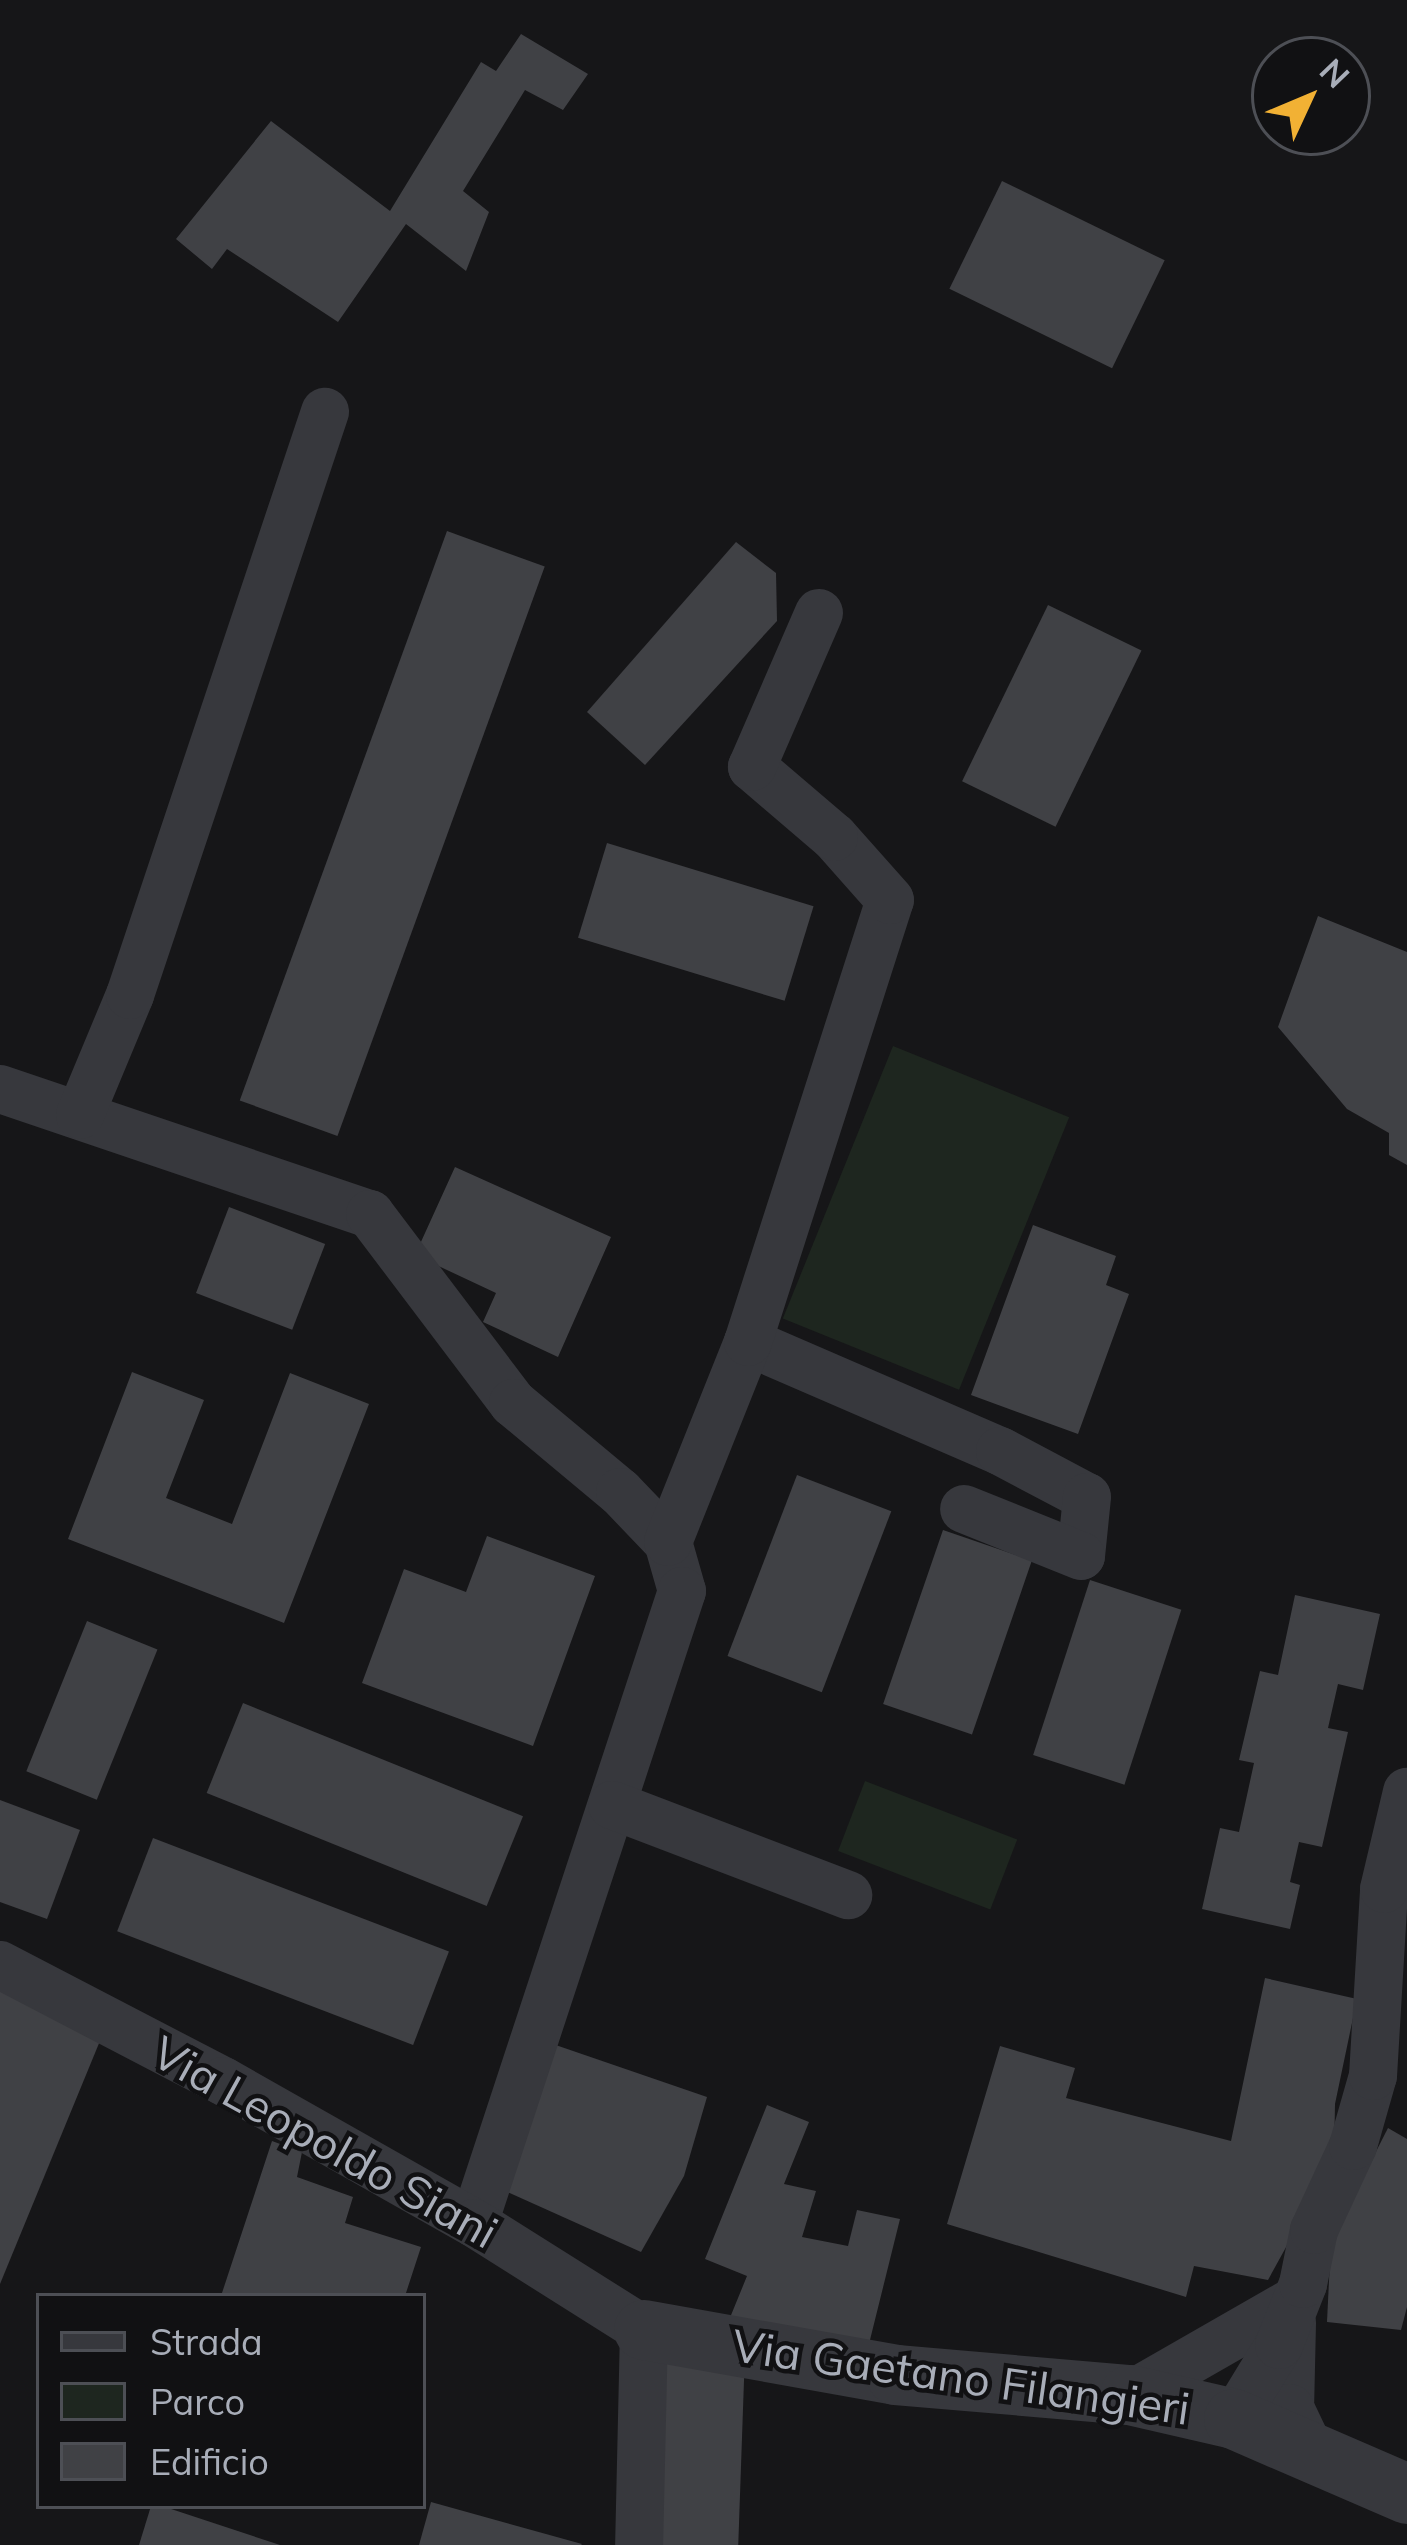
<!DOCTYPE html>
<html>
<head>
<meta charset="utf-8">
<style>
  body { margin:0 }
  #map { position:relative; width:1407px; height:2545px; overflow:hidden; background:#161618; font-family:Mulish,sans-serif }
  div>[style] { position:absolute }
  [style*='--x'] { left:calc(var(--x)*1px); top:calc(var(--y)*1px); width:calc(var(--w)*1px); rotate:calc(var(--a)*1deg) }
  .green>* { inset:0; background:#1e261f; transform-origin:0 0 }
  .building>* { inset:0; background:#404145; transform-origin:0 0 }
  .minor>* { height:48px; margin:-24px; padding:0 24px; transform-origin:24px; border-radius:24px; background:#37383d }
  .tertiary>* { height:60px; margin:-30px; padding:0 30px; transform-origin:30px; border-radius:30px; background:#37383d }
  span { translate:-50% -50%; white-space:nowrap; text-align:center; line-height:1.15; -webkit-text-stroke:9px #111113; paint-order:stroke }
  .street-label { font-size:45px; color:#a8adb8 }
  .legend { position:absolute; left:36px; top:2293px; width:390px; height:216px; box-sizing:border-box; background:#111113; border:3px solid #4d4f55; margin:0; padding:15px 21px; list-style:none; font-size:36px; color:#a8adb8 }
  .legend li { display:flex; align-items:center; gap:24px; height:60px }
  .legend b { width:60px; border:3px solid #4d4f55 }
  .north { position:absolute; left:1251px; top:36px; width:120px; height:120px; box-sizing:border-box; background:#111113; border:3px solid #4d4f55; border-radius:50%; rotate:46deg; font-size:33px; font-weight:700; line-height:48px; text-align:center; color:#a8adb8 }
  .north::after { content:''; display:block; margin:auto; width:42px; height:54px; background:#f2b134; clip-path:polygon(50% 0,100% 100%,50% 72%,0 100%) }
</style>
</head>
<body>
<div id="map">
  <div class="green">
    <i style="left:893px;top:1046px;width:190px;height:294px;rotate:22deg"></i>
    <i style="left:865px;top:1781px;width:163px;height:75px;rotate:21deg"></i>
  </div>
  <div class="building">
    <i style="clip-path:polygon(521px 34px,588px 74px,563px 110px,525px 90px,463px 191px,489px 212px,466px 271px,406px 224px,338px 322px,227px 249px,212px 269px,176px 239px,271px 121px,390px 211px,481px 62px,496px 71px)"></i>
    <i style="left:1002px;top:181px;width:181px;height:120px;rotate:26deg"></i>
    <i style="left:447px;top:531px;width:104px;height:606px;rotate:20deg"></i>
    <i style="clip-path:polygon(736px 542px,776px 573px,777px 621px,645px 765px,587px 712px)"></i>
    <i style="left:1048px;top:605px;width:104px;height:196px;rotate:26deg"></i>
    <i style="left:607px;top:843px;width:216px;height:99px;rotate:17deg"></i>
    <i style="clip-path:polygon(1318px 916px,1407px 952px,1407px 1165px,1389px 1155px,1389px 1133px,1347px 1109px,1278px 1027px)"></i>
    <i style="clip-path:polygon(455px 1167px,611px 1237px,558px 1357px,483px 1322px,496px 1293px,415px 1255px)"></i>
    <i style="left:229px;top:1207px;width:103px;height:92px;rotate:21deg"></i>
    <i style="clip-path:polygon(1033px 1225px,1116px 1256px,1106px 1285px,1129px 1294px,1078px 1434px,971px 1395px)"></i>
    <i style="clip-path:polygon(132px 1372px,204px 1400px,166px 1498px,232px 1524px,290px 1373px,369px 1404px,284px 1623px,68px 1539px)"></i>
    <i style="left:797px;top:1475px;width:101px;height:194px;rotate:21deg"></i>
    <i style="left:943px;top:1530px;width:94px;height:184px;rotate:19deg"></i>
    <i style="clip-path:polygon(487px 1536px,595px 1576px,533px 1746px,362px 1683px,404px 1569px,466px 1592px)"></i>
    <i style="left:1090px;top:1580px;width:96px;height:184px;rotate:18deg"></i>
    <i style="clip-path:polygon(1295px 1595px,1380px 1614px,1363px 1690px,1338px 1684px,1328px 1728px,1348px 1732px,1322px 1847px,1299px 1842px,1290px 1882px,1300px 1885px,1290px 1929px,1202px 1909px,1220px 1828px,1239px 1832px,1254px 1763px,1239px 1760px,1260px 1671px,1278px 1675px)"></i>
    <i style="left:87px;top:1621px;width:76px;height:162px;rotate:22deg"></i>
    <i style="left:243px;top:1703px;width:302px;height:97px;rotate:22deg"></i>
    <i style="clip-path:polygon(0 1800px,80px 1830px,47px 1919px,0 1902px)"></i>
    <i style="left:153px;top:1838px;width:317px;height:100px;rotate:21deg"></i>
    <i style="clip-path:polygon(1265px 1978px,1357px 1999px,1335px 2104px,1334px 2160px,1268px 2280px,1194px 2266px,1186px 2297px,947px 2224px,1000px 2046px,1075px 2068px,1066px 2098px,1231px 2141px)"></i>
    <i style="clip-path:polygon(0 1985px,102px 2036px,0 2284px)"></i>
    <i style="clip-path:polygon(544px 2041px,707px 2097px,684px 2176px,641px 2252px,501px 2189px)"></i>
    <i style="clip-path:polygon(767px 2105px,809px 2122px,784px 2184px,816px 2191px,802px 2237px,848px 2246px,857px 2210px,900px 2219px,868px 2348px,727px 2325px,747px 2276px,705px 2259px)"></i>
    <i style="clip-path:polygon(1388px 2128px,1407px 2139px,1407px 2307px,1401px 2330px,1327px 2322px,1331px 2240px)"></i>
    <i style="clip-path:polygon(272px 2141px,302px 2152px,297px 2177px,353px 2197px,345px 2223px,421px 2247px,405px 2296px,221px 2296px)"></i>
    <i style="left:652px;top:2350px;width:93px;height:195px;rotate:2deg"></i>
    <i style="clip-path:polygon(431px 2502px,582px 2544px,581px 2545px,419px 2545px)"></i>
    <i style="clip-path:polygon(151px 2506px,162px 2506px,280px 2545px,139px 2545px)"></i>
  </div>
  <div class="minor">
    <i style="--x:0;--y:1089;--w:391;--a:18.7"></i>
    <i style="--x:370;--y:1214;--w:237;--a:52.9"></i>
    <i style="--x:513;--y:1403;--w:139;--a:39.8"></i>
    <i style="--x:620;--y:1492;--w:69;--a:46.2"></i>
    <i style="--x:668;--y:1542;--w:51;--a:74.1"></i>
    <i style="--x:682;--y:1591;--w:665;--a:108.22"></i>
    <i style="--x:80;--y:1115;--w:130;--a:-67.4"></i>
    <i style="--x:130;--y:995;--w:615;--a:-71.51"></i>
    <i style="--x:748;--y:1342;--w:275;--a:23.4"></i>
    <i style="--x:1000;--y:1451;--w:98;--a:27.9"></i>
    <i style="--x:1087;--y:1497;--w:59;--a:95.8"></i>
    <i style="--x:1081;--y:1556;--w:126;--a:-158.1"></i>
    <i style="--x:668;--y:1542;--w:215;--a:-68.2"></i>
    <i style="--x:748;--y:1342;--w:464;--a:-72.2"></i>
    <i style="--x:890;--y:900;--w:84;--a:-131.6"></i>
    <i style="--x:834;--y:837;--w:108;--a:-139.5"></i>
    <i style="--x:752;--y:767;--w:168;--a:-66.5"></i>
    <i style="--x:612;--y:1805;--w:253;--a:20.9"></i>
    <i style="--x:0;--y:1965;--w:251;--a:27.5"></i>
    <i style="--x:223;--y:2081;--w:288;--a:29.5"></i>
    <i style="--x:474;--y:2223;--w:201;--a:32.2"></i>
    <i style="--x:644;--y:2330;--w:215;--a:91.3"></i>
    <i style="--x:1292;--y:2323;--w:85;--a:91.3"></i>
    <i style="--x:1290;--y:2408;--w:49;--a:64.5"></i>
    <i style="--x:1130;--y:2395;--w:191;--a:-29.8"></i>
    <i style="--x:1234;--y:2419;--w:87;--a:-58.7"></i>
    <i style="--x:1279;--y:2345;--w:66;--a:-68.5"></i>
    <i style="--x:1303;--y:2284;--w:55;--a:-78.5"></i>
    <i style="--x:1314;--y:2230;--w:93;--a:-65.1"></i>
    <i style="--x:1353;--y:2146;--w:73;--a:-74.1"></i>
    <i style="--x:1373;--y:2076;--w:187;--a:-86.6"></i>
    <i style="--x:1384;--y:1889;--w:100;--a:-76.7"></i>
  </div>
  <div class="tertiary">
    <i style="--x:644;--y:2330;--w:256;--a:10.1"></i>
    <i style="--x:896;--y:2375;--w:235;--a:4.9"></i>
    <i style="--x:1130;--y:2395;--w:107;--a:13"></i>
    <i style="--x:1234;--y:2419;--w:189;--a:23.4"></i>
  </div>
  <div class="street-label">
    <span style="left:325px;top:2142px;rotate:29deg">Via Leopoldo Siani</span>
    <span style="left:961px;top:2377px;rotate:8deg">Via Gaetano Filangieri</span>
  </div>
  <ul class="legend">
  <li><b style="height:15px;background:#37383d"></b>Strada</li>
  <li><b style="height:33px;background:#1e261f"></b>Parco</li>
  <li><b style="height:33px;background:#404145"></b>Edificio</li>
  </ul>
  <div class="north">N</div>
</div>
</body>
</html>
